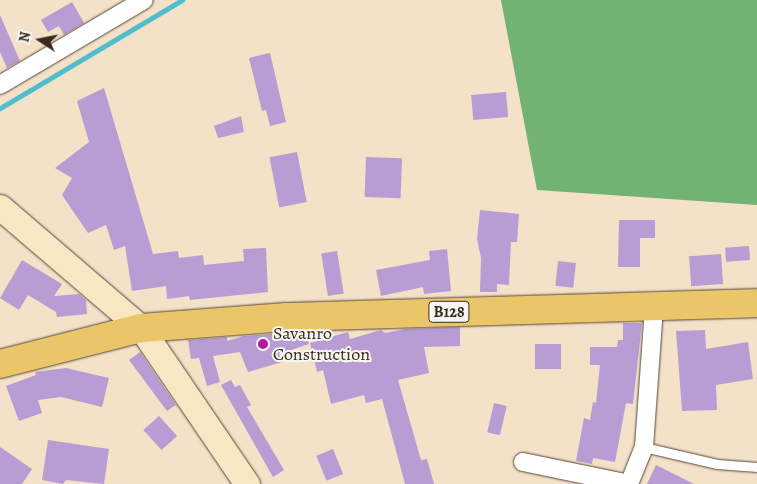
<!DOCTYPE html>
<html>
<head>
<meta charset="utf-8">
<style>
  body { margin:0 }
  #map { position:relative; width:757px; height:484px; overflow:hidden; background:#f3e1c8; font-family:Alegreya,serif }
  div>[style] { position:absolute }
  [style*='--x'] { left:calc(var(--x)*1px); top:calc(var(--y)*1px); width:calc(var(--w)*1px); rotate:calc(var(--a)*1deg) }
  .forest>* { inset:0; background:#72b273 }
  .stream>* { height:5px; margin:-2.5px; padding:0 2.5px; transform-origin:2.5px; border-radius:2.5px; background:#52becd }
  .building>* { inset:0; background:#b79dd3; transform-origin:0 0 }
  .roads { filter:drop-shadow(0 0 1px #574538) drop-shadow(0 0 1px #574538) }
  .lane>* { height:9px; margin:-4.5px; padding:0 4.5px; transform-origin:4.5px; border-radius:4.5px; background:#fff }
  .street>* { height:18px; margin:-9px; padding:0 9px; transform-origin:9px; border-radius:9px; background:#fff }
  .secondary>* { height:25px; margin:-12.5px; padding:0 12.5px; transform-origin:12.5px; border-radius:12.5px; background:#f7e8c3 }
  .primary>* { height:28px; margin:-14px; padding:0 14px; transform-origin:14px; border-radius:14px; background:#ebc669 }
  .dots>* { width:14px; height:14px; translate:-50% -50%; box-sizing:border-box; border:2px solid #f6f6f2; border-radius:50% }
  span { translate:-50% -50%; white-space:nowrap; text-align:center; line-height:1.15; -webkit-text-stroke:4px #f6f6f2; paint-order:stroke }
  .shield-label span { padding:1px 4px; background:#f6f6f2; border:1px solid; border-radius:4px; -webkit-text-stroke-width:0 }
  .shield-label { font-size:16px; color:#3b2a1e; font-weight:700 }
  .poi-label { font-size:18px; color:#3b2a1e }
  .left { translate:0 -50%; text-align:left }
  .north { position:absolute; left:15px; top:15px; width:50px; height:50px; -webkit-text-stroke:4px #f6f6f2; paint-order:stroke; rotate:281deg; font-size:14px; font-weight:700; line-height:20px; text-align:center; color:#3b2a1e }
  .north::after { content:''; display:block; margin:auto; width:18px; height:22px; background:#3b2a1e; clip-path:polygon(50% 0,100% 100%,50% 72%,0 100%) }
</style>
</head>
<body>
<div id="map">
  <div class="forest">
    <i style="clip-path:polygon(501px 0,757px 0,757px 205px,537px 190px)"></i>
  </div>
  <div class="stream">
    <i style="--x:0;--y:108;--w:212;--a:-30.7"></i>
  </div>
  <div class="building">
    <i style="clip-path:polygon(72px 2px,84px 23px,64px 35px,59px 26px,48px 32px,41px 20px)"></i>
    <i style="clip-path:polygon(0 15px,20px 61px,7px 68px,0 52px)"></i>
    <i style="clip-path:polygon(270px 53px,286px 122px,270px 126px,266px 110px,262px 111px,249px 58px)"></i>
    <i style="clip-path:polygon(104px 88px,153px 254px,178px 251px,179px 258px,203px 255px,204px 265px,244px 261px,243px 249px,266px 248px,268px 292px,190px 300px,189px 296px,167px 299px,166px 286px,132px 291px,125px 246px,114px 250px,106px 225px,88px 233px,62px 195px,72px 178px,55px 168px,89px 142px,77px 101px)"></i>
    <i style="left:506px;top:92px;width:25px;height:35px;rotate:85deg"></i>
    <i style="clip-path:polygon(241px 116px,244px 132px,218px 138px,214px 126px)"></i>
    <i style="left:297px;top:152px;width:51px;height:28px;rotate:79deg"></i>
    <i style="left:366px;top:157px;width:36px;height:40px;rotate:2deg"></i>
    <i style="clip-path:polygon(480px 210px,519px 214px,517px 242px,511px 242px,509px 285px,497px 284px,497px 292px,480px 292px,481px 258px,477px 239px)"></i>
    <i style="clip-path:polygon(619px 220px,655px 220px,655px 238px,640px 238px,640px 267px,618px 267px)"></i>
    <i style="left:749px;top:246px;width:14px;height:24px;rotate:86deg"></i>
    <i style="clip-path:polygon(447px 249px,451px 291px,424px 294px,423px 287px,381px 296px,376px 270px,430px 260px,429px 251px)"></i>
    <i style="left:337px;top:251px;width:43px;height:16px;rotate:81deg"></i>
    <i style="left:721px;top:254px;width:30px;height:32px;rotate:86deg"></i>
    <i style="clip-path:polygon(22px 260px,62px 284px,54px 296px,79px 294px,86px 300px,87px 314px,57px 317px,56px 312px,28px 295px,19px 310px,0 298px)"></i>
    <i style="left:558px;top:261px;width:18px;height:25px;rotate:6deg"></i>
    <i style="clip-path:polygon(623px 323px,642px 323px,633px 404px,626px 403px,615px 462px,593px 458px,592px 464px,576px 461px,584px 418px,590px 420px,593px 402px,596px 403px,600px 365px,590px 365px,590px 347px,617px 347px,618px 340px,623px 340px)"></i>
    <i style="clip-path:polygon(460px 327px,460px 346px,424px 347px,429px 373px,398px 380px,421px 460px,427px 459px,434px 484px,405px 484px,382px 399px,366px 403px,364px 395px,331px 404px,323px 370px,317px 372px,310px 343px,348px 332px,350px 339px,381px 330px,385px 333px,405px 329px)"></i>
    <i style="clip-path:polygon(705px 330px,706px 349px,748px 342px,753px 379px,716px 385px,717px 410px,682px 411px,676px 331px)"></i>
    <i style="clip-path:polygon(305px 332px,309px 344px,279px 354px,282px 362px,248px 372px,240px 352px,213px 356px,220px 382px,207px 386px,199px 358px,191px 359px,188px 340px,227px 337px,227px 341px,244px 336px)"></i>
    <i style="left:561px;top:344px;width:25px;height:26px;rotate:90deg"></i>
    <i style="clip-path:polygon(140px 352px,176px 405px,167px 411px,129px 360px)"></i>
    <i style="clip-path:polygon(66px 368px,109px 378px,102px 407px,61px 397px,38px 400px,42px 413px,19px 421px,6px 386px,36px 375px,35px 372px)"></i>
    <i style="clip-path:polygon(231px 380px,235px 387px,240px 385px,251px 405px,247px 407px,284px 470px,273px 477px,221px 385px)"></i>
    <i style="left:494px;top:403px;width:13px;height:30px;rotate:13deg"></i>
    <i style="left:159px;top:416px;width:27px;height:21px;rotate:48deg"></i>
    <i style="clip-path:polygon(48px 440px,109px 449px,104px 484px,66px 480px,63px 484px,42px 480px)"></i>
    <i style="clip-path:polygon(0 447px,32px 469px,22px 484px,0 484px)"></i>
    <i style="left:333px;top:449px;width:27px;height:18px;rotate:68deg"></i>
    <i style="clip-path:polygon(656px 465px,694px 484px,647px 484px)"></i>
  </div>
  <div class="roads">
    <div class="lane">
      <i style="--x:644;--y:447;--w:75;--a:13.1"></i>
      <i style="--x:717;--y:464;--w:40;--a:4.3"></i>
    </div>
    <div class="street">
      <i style="--x:0;--y:85;--w:167;--a:-30.6"></i>
      <i style="--x:523;--y:462;--w:108;--a:11.7"></i>
      <i style="--x:629;--y:484;--w:40;--a:-68"></i>
      <i style="--x:644;--y:447;--w:140;--a:-85.9"></i>
    </div>
    <div class="secondary">
      <i style="--x:0;--y:207;--w:186;--a:40.6"></i>
      <i style="--x:141;--y:328;--w:189;--a:55.8"></i>
    </div>
    <div class="primary">
      <i style="--x:0;--y:364;--w:146;--a:-14.3"></i>
      <i style="--x:141;--y:328;--w:146;--a:-4.3"></i>
      <i style="--x:287;--y:317;--w:470;--a:-1.7"></i>
    </div>
  </div>
  <div class="dots">
    <i style="left:263px;top:344px;background:#b5179e"></i>
  </div>
  <div class="shield-label">
    <span style="left:449px;top:312px">B128</span>
  </div>
  <div class="poi-label">
    <span class="left" style="left:273px;top:344px">Savanro<br>Construction</span>
  </div>
  <div class="north">N</div>
</div>
</body>
</html>
